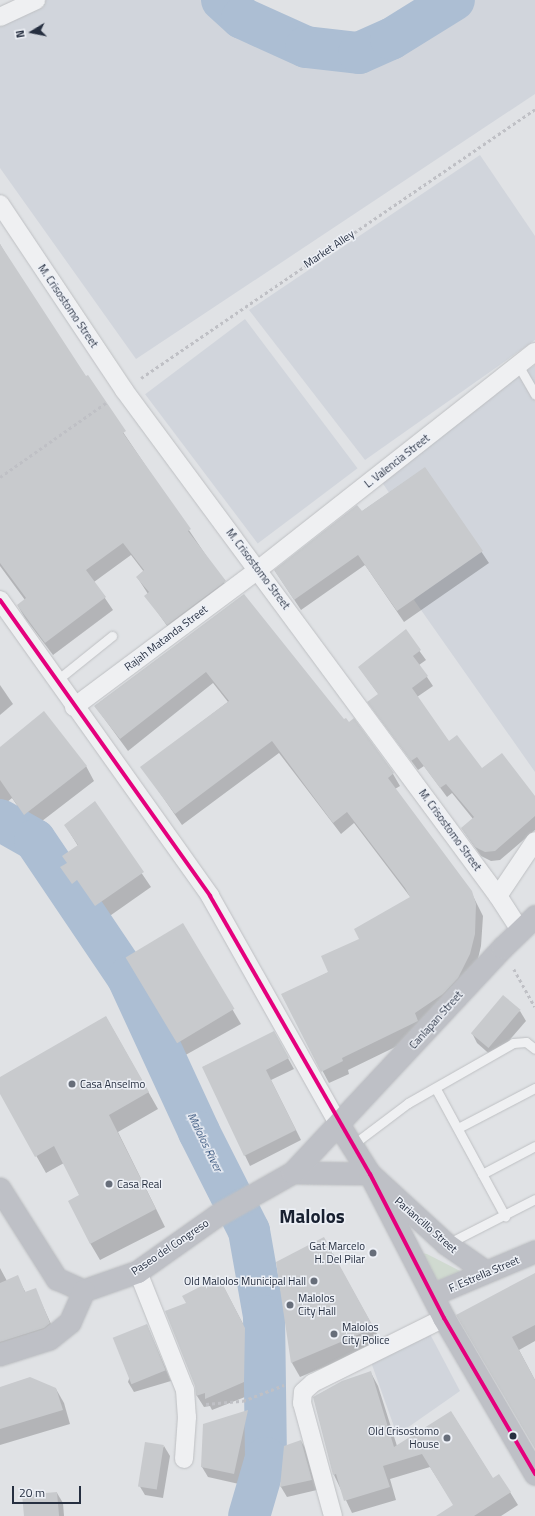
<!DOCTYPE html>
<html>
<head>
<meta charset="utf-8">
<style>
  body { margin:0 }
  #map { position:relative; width:535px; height:1516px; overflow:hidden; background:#e0e2e5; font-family:"Titillium Web",sans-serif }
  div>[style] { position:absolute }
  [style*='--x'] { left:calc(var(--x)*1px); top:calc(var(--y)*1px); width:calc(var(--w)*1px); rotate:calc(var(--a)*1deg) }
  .built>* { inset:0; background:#d1d5dc; transform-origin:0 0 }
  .green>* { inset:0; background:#d0dad0 }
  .shadow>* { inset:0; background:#0003 }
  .river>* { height:42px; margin:-21px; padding:0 21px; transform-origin:21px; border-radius:21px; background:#acbed3 }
  .building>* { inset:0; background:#c8cacd; transform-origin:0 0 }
  .path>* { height:2.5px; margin-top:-1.25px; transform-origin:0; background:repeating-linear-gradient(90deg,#bfc0c5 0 3px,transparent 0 6px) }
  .roads { filter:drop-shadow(0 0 1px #bec0c3) drop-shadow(0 0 1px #bec0c3) }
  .lane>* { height:9px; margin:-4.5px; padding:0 4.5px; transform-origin:4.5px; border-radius:4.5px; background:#eff0f2 }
  .street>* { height:18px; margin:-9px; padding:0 9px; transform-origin:9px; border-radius:9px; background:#eff0f2 }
  .secondary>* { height:22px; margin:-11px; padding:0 11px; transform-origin:11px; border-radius:11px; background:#bec0c6 }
  .bus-1>* { height:4px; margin:-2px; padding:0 2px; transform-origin:2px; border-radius:2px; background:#e5007d }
  .dots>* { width:11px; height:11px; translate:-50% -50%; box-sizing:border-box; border:2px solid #edf0f6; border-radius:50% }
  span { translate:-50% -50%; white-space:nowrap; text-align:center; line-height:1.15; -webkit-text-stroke:3px #edf0f6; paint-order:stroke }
  .street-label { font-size:11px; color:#262f40 }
  .poi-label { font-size:11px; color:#262f40 }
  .left { translate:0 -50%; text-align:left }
  .right { translate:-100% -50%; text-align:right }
  .water-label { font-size:12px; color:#2d4c76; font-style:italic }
  .town-label { font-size:19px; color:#182030; font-weight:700 }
  .north { position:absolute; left:12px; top:12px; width:40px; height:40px; -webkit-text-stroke:3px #edf0f6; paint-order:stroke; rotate:260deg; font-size:11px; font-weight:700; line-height:16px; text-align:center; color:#262f40 }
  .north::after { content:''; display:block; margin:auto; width:14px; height:18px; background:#262f40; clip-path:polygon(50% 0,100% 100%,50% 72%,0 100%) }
  .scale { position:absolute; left:12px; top:1486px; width:69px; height:18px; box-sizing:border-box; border:2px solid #262f40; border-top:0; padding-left:5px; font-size:12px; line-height:14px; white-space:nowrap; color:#262f40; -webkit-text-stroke:3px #edf0f6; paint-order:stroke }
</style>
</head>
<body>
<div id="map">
  <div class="built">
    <i style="clip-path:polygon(32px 0,208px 0,255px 41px,333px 64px,373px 59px,457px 0,535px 0,535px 94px,136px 359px,0 168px,0 20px)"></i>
    <i style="clip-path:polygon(480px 155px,535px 236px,535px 340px,365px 460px,249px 310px)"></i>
    <i style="left:245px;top:319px;width:187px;height:125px;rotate:53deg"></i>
    <i style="clip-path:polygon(535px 365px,535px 772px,414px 600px,440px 567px,377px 475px)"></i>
    <i style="clip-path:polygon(430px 1334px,460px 1391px,397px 1435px,371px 1362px)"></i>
  </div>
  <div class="green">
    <i style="clip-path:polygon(421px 1253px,427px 1254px,464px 1273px,438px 1283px)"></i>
  </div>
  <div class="shadow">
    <i style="clip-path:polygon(0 244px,22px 282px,232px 594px,175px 637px,146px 596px,148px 594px,137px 577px,144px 572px,131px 555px,94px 582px,113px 610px,53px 655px,25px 618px,18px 606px,25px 600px,0 566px)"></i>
    <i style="clip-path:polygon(425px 468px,489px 563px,404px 622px,365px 565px,301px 610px,275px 571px)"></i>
    <i style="clip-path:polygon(244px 596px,343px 721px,349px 723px,353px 720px,393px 774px,400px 786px,395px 789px,471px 892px,483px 916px,481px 946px,476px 967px,424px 1033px,348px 1070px,349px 1074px,329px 1083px,282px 995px,329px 972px,360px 939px,411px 898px,354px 823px,341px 834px,279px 753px,182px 825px,142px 767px,228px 702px,213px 683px,128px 751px,95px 706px)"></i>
    <i style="clip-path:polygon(405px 631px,426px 660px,419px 665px,433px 686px,417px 697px,449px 742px,482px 770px,535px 797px,535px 830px,500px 860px,491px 861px,481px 856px,462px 829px,473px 819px,452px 793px,447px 797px,424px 766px,418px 770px,374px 711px,379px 695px,359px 667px)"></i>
    <i style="clip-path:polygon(0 685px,13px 704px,0 715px)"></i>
    <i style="clip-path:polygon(0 749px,86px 766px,94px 781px,33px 828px,12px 798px,0 808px)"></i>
    <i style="clip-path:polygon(94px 803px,151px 887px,104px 920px,86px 894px,81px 898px,61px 867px,68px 863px,78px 846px,65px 825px)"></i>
    <i style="clip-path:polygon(182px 924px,241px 1024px,182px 1057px,173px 1042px)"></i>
    <i style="clip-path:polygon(520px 1011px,526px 1021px,494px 1058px,477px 1043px,472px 1033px)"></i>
    <i style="clip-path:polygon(106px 1017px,158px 1109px,118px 1132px,165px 1227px,100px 1260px,90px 1243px,80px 1196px,64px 1163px,46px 1173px,0 1092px,0 1078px)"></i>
    <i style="clip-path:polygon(274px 1033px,294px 1069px,271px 1080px,301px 1140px,250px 1166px,203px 1067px)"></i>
    <i style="clip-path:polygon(332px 1253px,382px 1343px,300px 1377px,292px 1363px)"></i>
    <i style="clip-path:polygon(0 1268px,7px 1281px,17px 1277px,26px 1293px,35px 1289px,57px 1337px,0 1360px)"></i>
    <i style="clip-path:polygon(219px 1278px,252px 1341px,250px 1395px,212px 1410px,210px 1406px,204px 1407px,197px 1396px,187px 1303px)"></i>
    <i style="clip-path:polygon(535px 1279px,535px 1341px,519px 1350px,535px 1380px,535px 1447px,458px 1315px)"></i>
    <i style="clip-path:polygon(147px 1325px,171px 1381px,134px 1392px,128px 1382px)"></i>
    <i style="clip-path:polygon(371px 1373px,378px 1386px,397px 1446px,451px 1412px,493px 1479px,510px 1492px,518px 1505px,501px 1516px,453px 1516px,454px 1505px,430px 1467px,390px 1479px,396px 1500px,352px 1513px,334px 1475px)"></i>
    <i style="clip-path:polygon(0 1388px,56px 1389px,64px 1403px,70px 1424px,0 1445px)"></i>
    <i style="clip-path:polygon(247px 1412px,253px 1421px,239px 1484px,208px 1477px,202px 1467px)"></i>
    <i style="clip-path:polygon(301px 1441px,307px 1451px,317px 1490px,287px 1497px,281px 1487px,285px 1447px)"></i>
    <i style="clip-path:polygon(164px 1446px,170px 1456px,163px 1498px,145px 1495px,139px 1485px)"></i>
    <i style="clip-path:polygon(57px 1493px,63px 1503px,64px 1516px,25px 1516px)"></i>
  </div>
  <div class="river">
    <i style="--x:222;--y:0;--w:27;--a:42"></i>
    <i style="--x:242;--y:18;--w:70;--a:24.4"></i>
    <i style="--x:306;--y:47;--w:53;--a:6.5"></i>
    <i style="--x:359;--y:53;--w:35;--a:-24"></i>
    <i style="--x:391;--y:39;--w:74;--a:-31.8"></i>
    <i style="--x:0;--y:820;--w:40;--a:29.7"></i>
    <i style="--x:35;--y:840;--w:166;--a:56"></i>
    <i style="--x:128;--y:978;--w:170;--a:65.2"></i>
    <i style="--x:199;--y:1132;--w:111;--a:63.2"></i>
    <i style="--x:249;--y:1231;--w:86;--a:80"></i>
    <i style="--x:264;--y:1316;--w:142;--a:89.2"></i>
    <i style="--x:266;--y:1458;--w:60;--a:106.3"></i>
  </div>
  <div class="building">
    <i style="clip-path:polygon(0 244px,86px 376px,88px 375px,126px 431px,123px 433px,191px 529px,188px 531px,226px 581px,167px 625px,144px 596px,149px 592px,136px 577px,144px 570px,123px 543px,86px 570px,106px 597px,45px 643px,17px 605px,26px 598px,0 563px)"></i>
    <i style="clip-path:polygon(425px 467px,483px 551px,397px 611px,358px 555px,294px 600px,274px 570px,357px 505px,362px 511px)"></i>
    <i style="clip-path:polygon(244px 594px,344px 719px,346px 718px,349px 722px,354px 718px,394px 773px,388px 778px,472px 891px,476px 904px,475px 934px,470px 954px,458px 978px,443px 994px,415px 1013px,418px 1021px,342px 1058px,343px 1061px,321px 1072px,281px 994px,328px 972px,321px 956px,359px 939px,354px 929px,410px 897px,405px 888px,347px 812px,333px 823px,272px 741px,175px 814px,140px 767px,229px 701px,206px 672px,120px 739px,94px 706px)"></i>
    <i style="clip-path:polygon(406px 629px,421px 650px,413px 656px,428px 676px,412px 688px,449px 741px,457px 735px,482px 768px,502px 753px,535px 796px,535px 816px,495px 851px,485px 852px,475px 847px,461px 828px,474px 817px,446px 784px,440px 788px,417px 757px,411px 761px,367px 702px,378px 694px,358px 667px)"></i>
    <i style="clip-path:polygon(44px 711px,87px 766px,24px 815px,0 780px,0 747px)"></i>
    <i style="clip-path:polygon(95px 801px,144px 872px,95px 906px,77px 880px,72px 884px,60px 867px,67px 863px,62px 856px,78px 845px,64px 825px)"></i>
    <i style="left:183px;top:923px;width:100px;height:67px;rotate:59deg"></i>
    <i style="left:503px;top:995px;width:23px;height:50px;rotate:40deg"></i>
    <i style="clip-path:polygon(106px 1016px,149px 1092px,109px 1115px,156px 1209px,90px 1244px,68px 1201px,79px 1195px,54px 1146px,35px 1157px,0 1094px,0 1077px)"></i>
    <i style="clip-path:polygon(274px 1031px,289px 1058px,266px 1070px,296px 1130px,244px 1156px,202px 1067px)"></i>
    <i style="clip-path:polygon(324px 1237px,374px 1328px,291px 1363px,276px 1262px)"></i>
    <i style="clip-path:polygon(535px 1273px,535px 1325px,512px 1337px,535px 1380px,535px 1449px,456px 1315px)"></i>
    <i style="clip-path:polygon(18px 1275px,25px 1292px,36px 1288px,50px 1323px,44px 1328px,0 1342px,0 1283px)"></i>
    <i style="clip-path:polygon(219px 1277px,245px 1328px,244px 1382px,205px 1399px,205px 1393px,196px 1396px,195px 1386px,165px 1311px,186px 1303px,182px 1296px)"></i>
    <i style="left:147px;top:1324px;width:50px;height:37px;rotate:68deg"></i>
    <i style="clip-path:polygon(371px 1371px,394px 1447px,451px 1411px,493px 1478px,499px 1474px,511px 1492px,474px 1516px,436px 1516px,453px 1505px,422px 1454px,383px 1466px,390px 1487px,344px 1501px,336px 1474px,333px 1475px,313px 1397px,342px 1381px)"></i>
    <i style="clip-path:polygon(30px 1377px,56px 1388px,63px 1410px,0 1429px,0 1387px)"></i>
    <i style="clip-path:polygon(248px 1410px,234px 1474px,201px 1467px,203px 1424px)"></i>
    <i style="clip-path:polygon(301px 1440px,312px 1480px,280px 1487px,284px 1446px)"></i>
    <i style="left:145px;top:1442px;width:19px;height:45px;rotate:9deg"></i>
    <i style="left:57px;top:1492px;width:24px;height:35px;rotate:85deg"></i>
  </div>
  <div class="path">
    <i style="--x:141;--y:378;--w:477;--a:-34.3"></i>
    <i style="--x:0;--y:477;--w:131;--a:-35"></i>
    <i style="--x:514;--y:969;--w:43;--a:61.1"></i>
    <i style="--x:206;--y:1404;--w:37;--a:-5"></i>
    <i style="--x:243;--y:1401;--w:44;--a:-21.3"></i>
  </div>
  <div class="roads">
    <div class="lane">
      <i style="--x:518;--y:365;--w:34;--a:60"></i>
      <i style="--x:56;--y:681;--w:72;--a:-38.8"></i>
      <i style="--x:436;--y:1089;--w:145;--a:61.5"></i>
      <i style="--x:458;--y:1128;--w:87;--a:-27.5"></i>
      <i style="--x:351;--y:1146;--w:71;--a:-37"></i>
      <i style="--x:408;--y:1103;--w:121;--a:-29.7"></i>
      <i style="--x:513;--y:1043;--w:13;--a:-4"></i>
      <i style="--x:526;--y:1042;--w:11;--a:38"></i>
      <i style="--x:482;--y:1174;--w:60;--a:-27.8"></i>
      <i style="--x:447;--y:1244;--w:99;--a:-27.1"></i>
    </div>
    <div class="street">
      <i style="--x:0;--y:17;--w:40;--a:-25"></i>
      <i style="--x:0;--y:204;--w:224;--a:56.3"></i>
      <i style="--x:124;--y:390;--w:629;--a:53.53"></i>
      <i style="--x:498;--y:896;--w:40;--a:57.1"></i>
      <i style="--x:0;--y:600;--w:363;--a:54.6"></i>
      <i style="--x:210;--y:896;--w:263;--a:60.6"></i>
      <i style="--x:74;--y:707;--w:231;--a:-36.7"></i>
      <i style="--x:259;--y:569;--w:351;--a:-38.2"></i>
      <i style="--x:498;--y:896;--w:66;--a:-56.1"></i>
      <i style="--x:138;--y:1272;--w:127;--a:68.3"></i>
      <i style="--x:185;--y:1390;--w:27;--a:86"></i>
      <i style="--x:187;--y:1417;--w:42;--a:94.1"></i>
      <i style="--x:333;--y:1516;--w:117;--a:-105.3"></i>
      <i style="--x:302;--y:1403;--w:11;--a:-85"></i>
      <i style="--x:303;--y:1392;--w:13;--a:-42"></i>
      <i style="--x:313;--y:1383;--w:146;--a:-26.4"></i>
    </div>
    <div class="secondary">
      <i style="--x:339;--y:1125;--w:58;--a:57.7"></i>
      <i style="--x:370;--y:1174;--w:162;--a:62.8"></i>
      <i style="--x:444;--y:1318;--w:181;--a:59.7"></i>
      <i style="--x:293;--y:1173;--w:77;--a:0.7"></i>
      <i style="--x:370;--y:1174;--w:103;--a:42.6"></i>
      <i style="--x:446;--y:1244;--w:49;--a:35"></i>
      <i style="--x:0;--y:1189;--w:107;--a:57.7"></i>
      <i style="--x:57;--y:1279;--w:30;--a:24"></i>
      <i style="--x:84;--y:1291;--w:57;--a:-19.4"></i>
      <i style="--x:138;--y:1272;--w:97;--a:-35.3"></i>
      <i style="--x:217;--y:1216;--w:87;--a:-29.5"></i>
      <i style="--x:293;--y:1173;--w:308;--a:-47"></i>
      <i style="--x:503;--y:948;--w:45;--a:-44.1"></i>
      <i style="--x:433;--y:1295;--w:111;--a:-22.9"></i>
      <i style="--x:0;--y:1355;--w:52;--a:-17.7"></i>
      <i style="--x:50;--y:1339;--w:26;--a:-39"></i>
      <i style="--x:70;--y:1323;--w:35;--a:-66"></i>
    </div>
  </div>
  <div class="bus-1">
    <i style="--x:0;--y:600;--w:363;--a:54.6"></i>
    <i style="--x:210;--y:896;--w:321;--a:60.1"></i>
    <i style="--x:370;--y:1174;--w:162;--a:62.8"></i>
    <i style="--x:444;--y:1318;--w:181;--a:59.7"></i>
  </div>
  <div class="dots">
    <i style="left:72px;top:1084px;background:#676e7a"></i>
    <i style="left:109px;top:1184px;background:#676e7a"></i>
    <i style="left:373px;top:1253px;background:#676e7a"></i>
    <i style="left:314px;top:1281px;background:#676e7a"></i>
    <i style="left:290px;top:1305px;background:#676e7a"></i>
    <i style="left:334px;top:1334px;background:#676e7a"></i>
    <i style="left:513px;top:1436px;background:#262f40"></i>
    <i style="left:447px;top:1438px;background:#676e7a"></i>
  </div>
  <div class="street-label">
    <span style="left:329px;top:249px;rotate:-34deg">Market Alley</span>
    <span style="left:68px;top:306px;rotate:56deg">M. Crisostomo Street</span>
    <span style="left:397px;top:461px;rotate:-38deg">L. Valencia Street</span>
    <span style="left:258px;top:569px;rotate:53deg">M. Crisostomo Street</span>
    <span style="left:166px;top:638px;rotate:-37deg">Rajah Matanda Street</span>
    <span style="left:450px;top:830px;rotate:54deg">M. Crisostomo Street</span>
    <span style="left:436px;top:1020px;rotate:-48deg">Canlapan Street</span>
    <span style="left:426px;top:1225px;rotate:41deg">Pariancillo Street</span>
    <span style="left:170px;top:1247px;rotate:-34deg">Paseo del Congreso</span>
    <span style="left:484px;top:1274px;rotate:-23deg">F. Estrella Street</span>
  </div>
  <div class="poi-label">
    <span class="left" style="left:80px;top:1084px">Casa Anselmo</span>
    <span class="left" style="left:117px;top:1184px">Casa Real</span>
    <span class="right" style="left:365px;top:1253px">Gat Marcelo<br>H. Del Pilar</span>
    <span class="right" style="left:306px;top:1281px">Old Malolos Municipal Hall</span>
    <span class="left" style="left:298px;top:1305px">Malolos<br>City Hall</span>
    <span class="left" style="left:342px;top:1334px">Malolos<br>City Police</span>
    <span class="right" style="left:439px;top:1438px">Old Crisostomo<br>House</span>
  </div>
  <div class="water-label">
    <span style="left:205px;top:1142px;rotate:64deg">Malolos River</span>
  </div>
  <div class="town-label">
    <span style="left:312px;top:1216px">Malolos</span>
  </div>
  <div class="north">N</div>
  <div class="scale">20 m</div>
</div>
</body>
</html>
